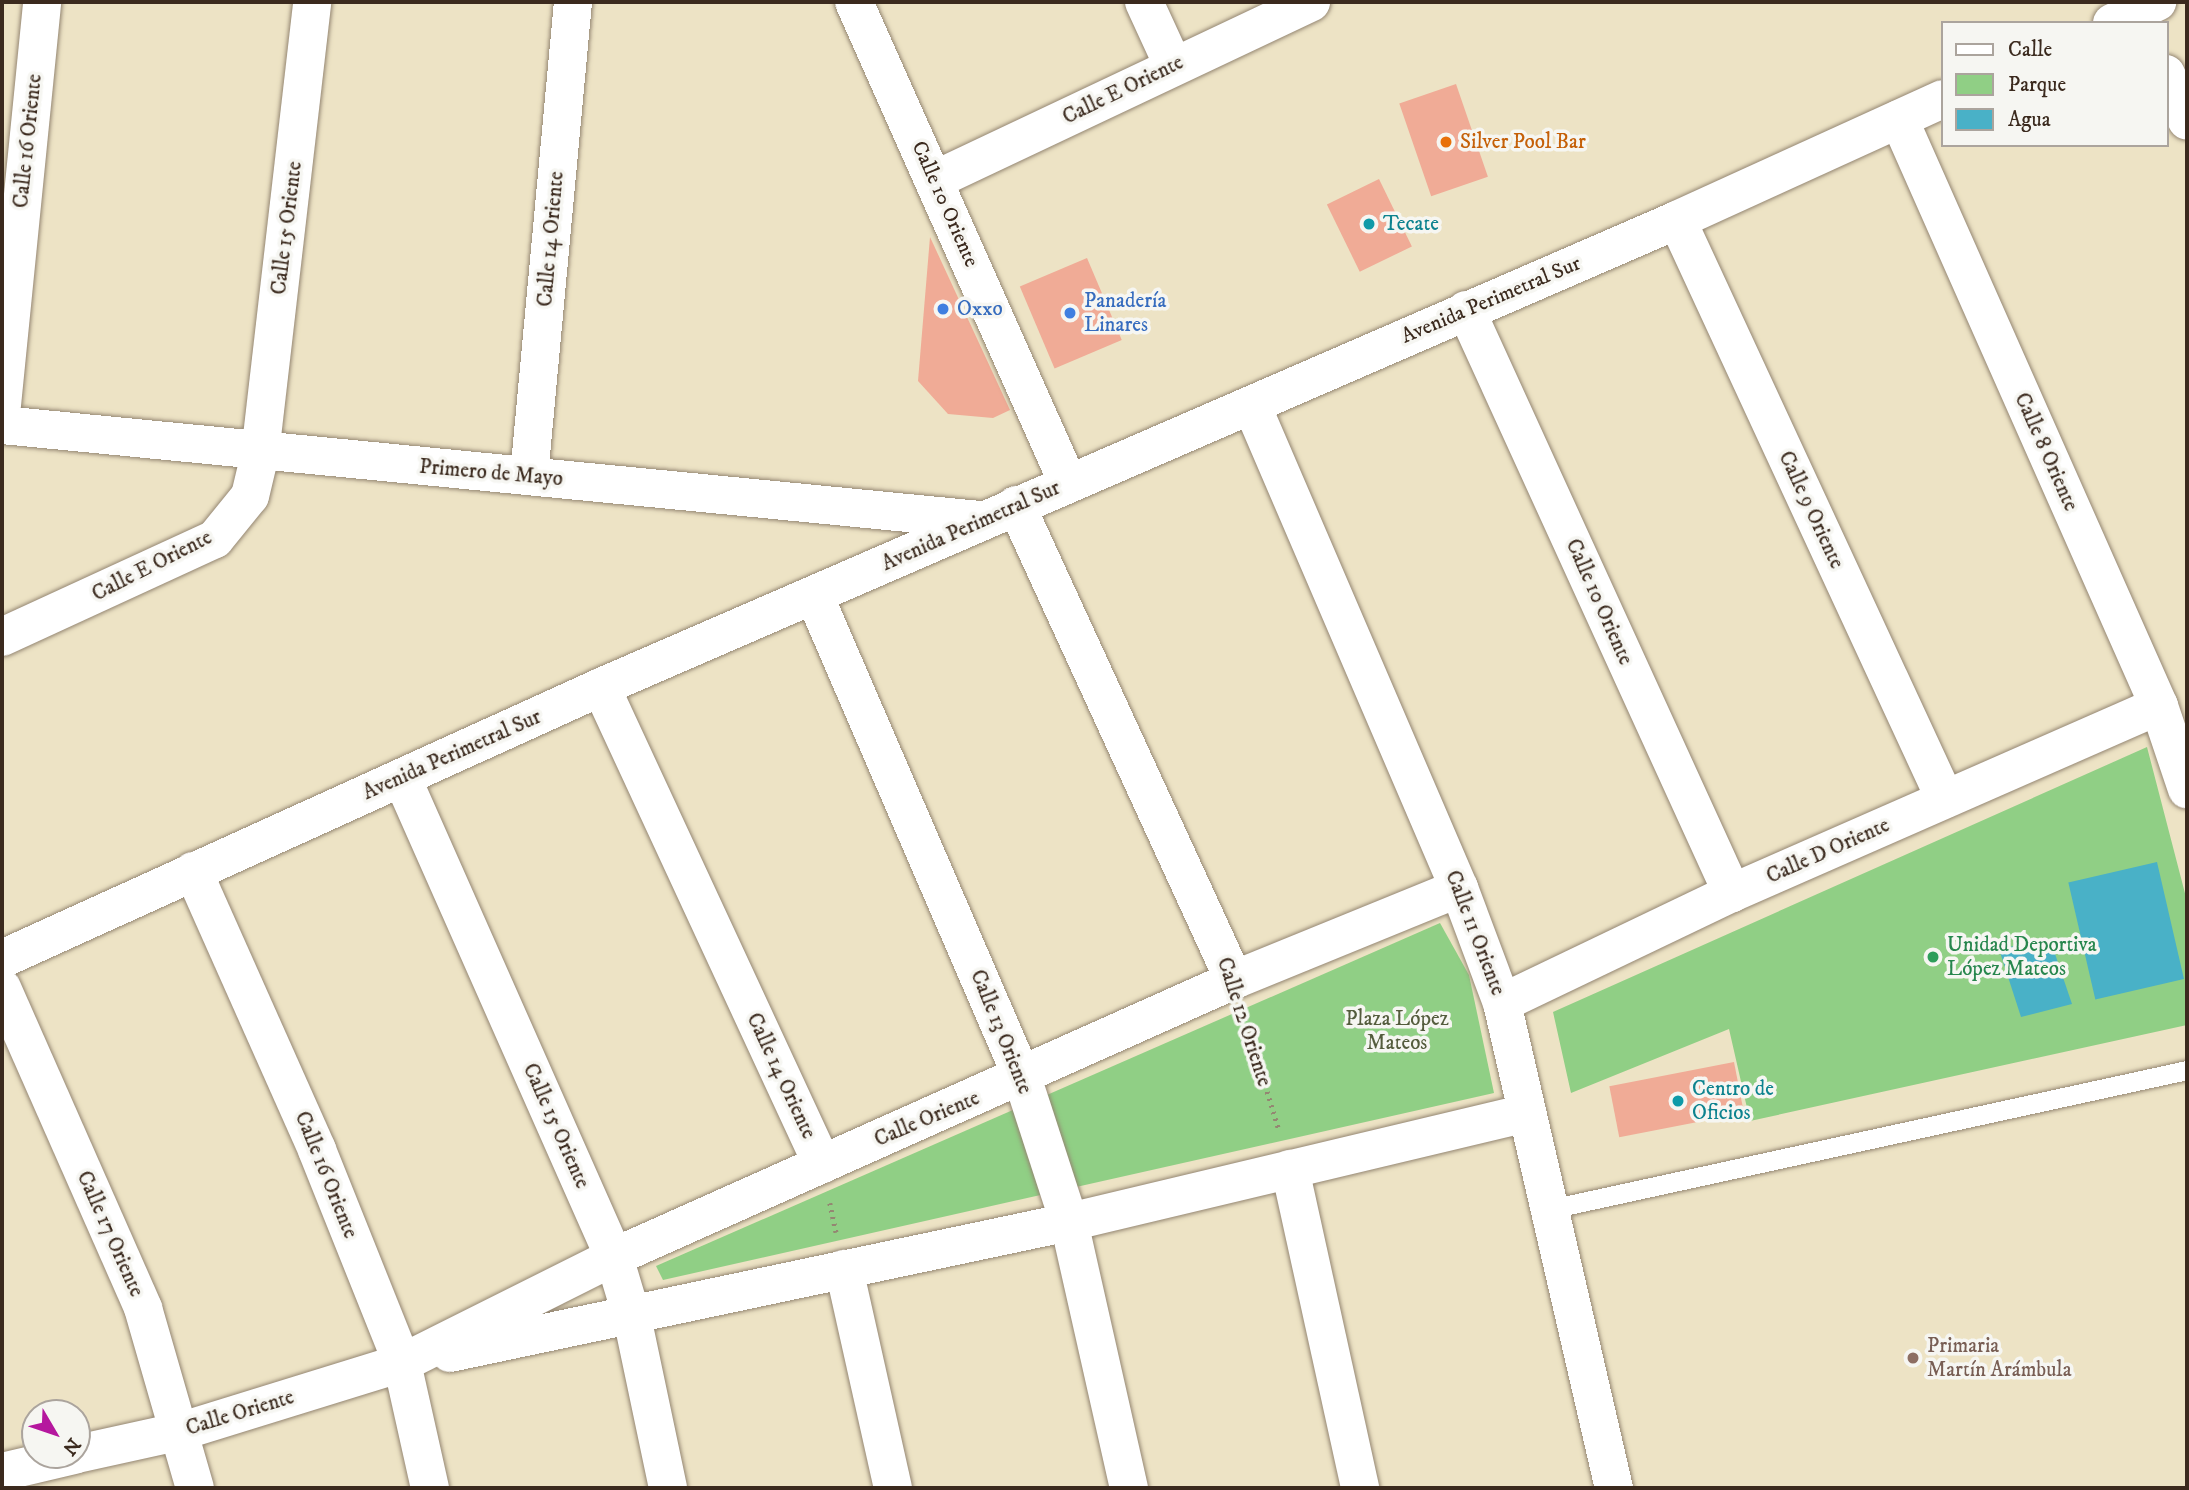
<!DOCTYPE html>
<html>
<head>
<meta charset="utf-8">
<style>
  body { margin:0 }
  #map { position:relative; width:2189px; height:1490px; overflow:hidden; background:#ede3c5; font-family:"IM FELL DW Pica",serif }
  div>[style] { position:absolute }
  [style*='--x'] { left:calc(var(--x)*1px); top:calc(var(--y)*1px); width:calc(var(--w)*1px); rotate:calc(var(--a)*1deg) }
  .green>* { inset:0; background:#90cf85 }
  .water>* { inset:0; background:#49b1c7; transform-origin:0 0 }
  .building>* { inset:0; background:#f0ab96; transform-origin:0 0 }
  .path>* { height:4.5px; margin-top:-2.25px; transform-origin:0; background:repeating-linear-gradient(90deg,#948672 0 2px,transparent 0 7px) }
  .roads { filter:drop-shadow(0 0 2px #948672) drop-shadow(0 0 2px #948672) }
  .service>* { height:19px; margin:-9.5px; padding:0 9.5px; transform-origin:9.5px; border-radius:9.5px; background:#fff }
  .minor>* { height:38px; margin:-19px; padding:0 19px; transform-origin:19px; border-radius:19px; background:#fff }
  .tertiary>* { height:38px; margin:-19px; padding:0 19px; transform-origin:19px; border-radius:19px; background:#fff }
  .dots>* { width:19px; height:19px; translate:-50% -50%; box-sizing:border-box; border:4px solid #f6f6f2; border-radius:50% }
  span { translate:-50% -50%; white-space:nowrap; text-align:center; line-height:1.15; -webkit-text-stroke:7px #f6f6f2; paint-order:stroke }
  .street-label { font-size:21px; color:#3b2a1e }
  .food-label { font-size:21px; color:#c56008 }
  .left { translate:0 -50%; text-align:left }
  .culture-label { font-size:21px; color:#0d838f }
  .shop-label { font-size:21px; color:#366cbe }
  .leisure-label { font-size:21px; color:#27864d }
  .park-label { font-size:21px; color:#545c3d }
  .education-label { font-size:21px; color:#785e54 }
  .frame { position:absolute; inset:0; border:4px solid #3b2a1e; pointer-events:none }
  .legend { position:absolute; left:1941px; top:21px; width:228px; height:126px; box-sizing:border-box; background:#f6f6f2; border:2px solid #aba49d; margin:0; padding:9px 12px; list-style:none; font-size:21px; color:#3b2a1e }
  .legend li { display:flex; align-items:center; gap:14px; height:35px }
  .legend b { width:35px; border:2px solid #aba49d }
  .north { position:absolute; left:21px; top:1399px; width:70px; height:70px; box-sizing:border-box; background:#f6f6f2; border:2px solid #aba49d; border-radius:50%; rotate:129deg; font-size:19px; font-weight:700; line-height:28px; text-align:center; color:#3b2a1e }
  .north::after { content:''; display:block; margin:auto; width:24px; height:32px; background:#b5179e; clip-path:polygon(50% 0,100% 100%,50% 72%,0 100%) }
</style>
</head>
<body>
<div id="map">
  <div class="green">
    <i style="clip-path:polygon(2147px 747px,2187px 901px,2187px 1025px,1750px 1121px,1729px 1029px,1571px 1093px,1553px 1012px)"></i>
    <i style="clip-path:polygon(1440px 923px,1469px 975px,1494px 1093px,663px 1280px,656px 1266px)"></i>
  </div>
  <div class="water">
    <i style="left:2157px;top:862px;width:120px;height:91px;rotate:77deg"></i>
    <i style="clip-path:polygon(2050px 939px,2072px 1004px,2021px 1017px,1999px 949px)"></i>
  </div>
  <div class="building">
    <i style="left:1456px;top:84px;width:98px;height:60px;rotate:71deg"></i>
    <i style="left:1379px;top:179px;width:75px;height:58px;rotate:64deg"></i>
    <i style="clip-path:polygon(930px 237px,1010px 410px,993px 418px,948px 414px,918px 381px)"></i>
    <i style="left:1087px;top:258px;width:89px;height:73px;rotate:67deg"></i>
    <i style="left:1734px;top:1062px;width:52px;height:127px;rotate:79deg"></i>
  </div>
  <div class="path">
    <i style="--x:1245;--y:1018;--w:117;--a:73.1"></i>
    <i style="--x:830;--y:1203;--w:30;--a:78"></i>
  </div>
  <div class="roads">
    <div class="service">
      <i style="--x:1550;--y:1209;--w:652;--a:-12.31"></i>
    </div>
    <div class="minor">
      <i style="--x:854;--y:2;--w:526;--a:66.02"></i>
      <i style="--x:1144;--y:2;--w:69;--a:65.3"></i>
      <i style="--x:2166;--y:74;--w:51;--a:65.9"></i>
      <i style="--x:1899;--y:119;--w:642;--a:66.11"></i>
      <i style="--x:2159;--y:706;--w:88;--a:71.4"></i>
      <i style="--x:935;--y:180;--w:416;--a:-25.3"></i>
      <i style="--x:1677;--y:220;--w:638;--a:65.16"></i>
      <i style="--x:1466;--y:310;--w:641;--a:65.47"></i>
      <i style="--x:2;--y:405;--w:405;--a:-84.3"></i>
      <i style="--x:1252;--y:406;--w:525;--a:66.76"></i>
      <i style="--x:1459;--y:888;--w:123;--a:69.5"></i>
      <i style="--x:1502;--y:1003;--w:498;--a:77"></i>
      <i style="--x:529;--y:476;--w:476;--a:-84.7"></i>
      <i style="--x:1016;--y:505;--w:523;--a:65.35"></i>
      <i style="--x:814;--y:595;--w:525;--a:66.66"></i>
      <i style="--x:1022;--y:1077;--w:152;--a:72"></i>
      <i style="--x:1069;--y:1222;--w:273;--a:77.3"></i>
      <i style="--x:2;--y:637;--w:234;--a:-24.7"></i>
      <i style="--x:215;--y:539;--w:55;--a:-50.9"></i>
      <i style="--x:250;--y:496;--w:43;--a:-76.6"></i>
      <i style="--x:260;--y:454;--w:455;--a:-83.4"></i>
      <i style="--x:601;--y:687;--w:526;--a:65.14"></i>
      <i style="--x:402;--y:778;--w:524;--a:66.13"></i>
      <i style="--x:614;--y:1257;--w:63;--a:73.3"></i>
      <i style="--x:632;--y:1317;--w:175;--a:78.1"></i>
      <i style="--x:193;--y:871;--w:305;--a:66"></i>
      <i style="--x:317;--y:1150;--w:229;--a:68.2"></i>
      <i style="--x:402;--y:1363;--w:128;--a:77.4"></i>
      <i style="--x:2;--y:988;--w:350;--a:66.2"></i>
      <i style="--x:143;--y:1308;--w:187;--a:73.9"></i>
      <i style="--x:1502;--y:1003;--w:255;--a:-25.6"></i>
      <i style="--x:1732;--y:893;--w:466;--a:-23.7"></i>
      <i style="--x:1290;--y:1169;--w:327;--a:77.6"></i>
      <i style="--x:844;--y:1269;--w:224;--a:77.4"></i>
      <i style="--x:450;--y:1353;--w:633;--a:-11.95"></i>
      <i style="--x:1069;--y:1222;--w:471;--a:-13.4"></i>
      <i style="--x:77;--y:1454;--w:107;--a:-12.4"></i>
      <i style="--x:182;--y:1431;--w:230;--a:-17.2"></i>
      <i style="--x:402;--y:1363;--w:237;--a:-26.6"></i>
      <i style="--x:614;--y:1257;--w:679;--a:-24.07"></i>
      <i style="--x:1234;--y:980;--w:243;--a:-22.2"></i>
      <i style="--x:2;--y:1472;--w:74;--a:-13.3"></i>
    </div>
    <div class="tertiary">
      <i style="--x:2112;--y:23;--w:50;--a:-25"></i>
      <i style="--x:2;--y:425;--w:982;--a:5.55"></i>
      <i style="--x:2;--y:959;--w:658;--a:-24.42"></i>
      <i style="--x:601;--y:687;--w:1173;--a:-23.46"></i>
      <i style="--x:1677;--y:220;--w:291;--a:-24.5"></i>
    </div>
  </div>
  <div class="dots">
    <i style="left:1446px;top:142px;background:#e8710a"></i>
    <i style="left:1369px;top:224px;background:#0f9aa8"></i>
    <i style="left:943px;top:309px;background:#3f7fe0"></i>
    <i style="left:1070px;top:313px;background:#3f7fe0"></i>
    <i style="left:1933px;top:957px;background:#2e9e5b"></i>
    <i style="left:1678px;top:1101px;background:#0f9aa8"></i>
    <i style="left:1913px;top:1358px;background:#8d6e63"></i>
  </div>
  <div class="street-label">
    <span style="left:1123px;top:90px;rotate:-26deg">Calle E Oriente</span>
    <span style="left:28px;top:141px;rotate:-84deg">Calle 16 Oriente</span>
    <span style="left:945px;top:204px;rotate:66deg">Calle 10 Oriente</span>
    <span style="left:287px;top:228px;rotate:-83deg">Calle 15 Oriente</span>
    <span style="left:551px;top:239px;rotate:-85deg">Calle 14 Oriente</span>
    <span style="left:1491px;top:300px;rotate:-23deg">Avenida Perimetral Sur</span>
    <span style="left:2046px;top:452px;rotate:66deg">Calle 8 Oriente</span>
    <span style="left:491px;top:473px;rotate:5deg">Primero de Mayo</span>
    <span style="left:1811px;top:510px;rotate:65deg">Calle 9 Oriente</span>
    <span style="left:971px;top:526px;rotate:-24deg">Avenida Perimetral Sur</span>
    <span style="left:152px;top:566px;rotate:-27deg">Calle E Oriente</span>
    <span style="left:1599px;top:602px;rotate:66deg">Calle 10 Oriente</span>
    <span style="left:452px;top:755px;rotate:-24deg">Avenida Perimetral Sur</span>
    <span style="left:1828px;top:851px;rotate:-24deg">Calle D Oriente</span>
    <span style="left:1475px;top:933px;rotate:69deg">Calle 11 Oriente</span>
    <span style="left:1244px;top:1022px;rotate:72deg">Calle 12 Oriente</span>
    <span style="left:1001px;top:1032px;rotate:68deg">Calle 13 Oriente</span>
    <span style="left:781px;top:1076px;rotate:65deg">Calle 14 Oriente</span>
    <span style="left:927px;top:1119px;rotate:-23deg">Calle Oriente</span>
    <span style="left:556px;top:1126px;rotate:66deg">Calle 15 Oriente</span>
    <span style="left:326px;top:1175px;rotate:68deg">Calle 16 Oriente</span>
    <span style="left:110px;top:1234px;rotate:66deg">Calle 17 Oriente</span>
    <span style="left:240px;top:1413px;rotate:-17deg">Calle Oriente</span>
  </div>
  <div class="food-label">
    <span class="left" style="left:1460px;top:142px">Silver Pool Bar</span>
  </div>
  <div class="culture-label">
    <span class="left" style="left:1383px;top:224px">Tecate</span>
    <span class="left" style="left:1692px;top:1101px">Centro de<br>Oficios</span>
  </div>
  <div class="shop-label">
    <span class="left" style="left:1084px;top:313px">Panadería<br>Linares</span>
    <span class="left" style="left:957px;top:309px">Oxxo</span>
  </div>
  <div class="leisure-label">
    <span class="left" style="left:1947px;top:957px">Unidad Deportiva<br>López Mateos</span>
  </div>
  <div class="park-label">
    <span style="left:1397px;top:1031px">Plaza López<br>Mateos</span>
  </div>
  <div class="education-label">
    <span class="left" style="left:1927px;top:1358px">Primaria<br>Martín Arámbula</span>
  </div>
  <div class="frame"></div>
  <ul class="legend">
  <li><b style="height:9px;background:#fff"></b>Calle</li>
  <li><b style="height:19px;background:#90cf85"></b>Parque</li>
  <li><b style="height:19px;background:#49b1c7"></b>Agua</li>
  </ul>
  <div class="north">N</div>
</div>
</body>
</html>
